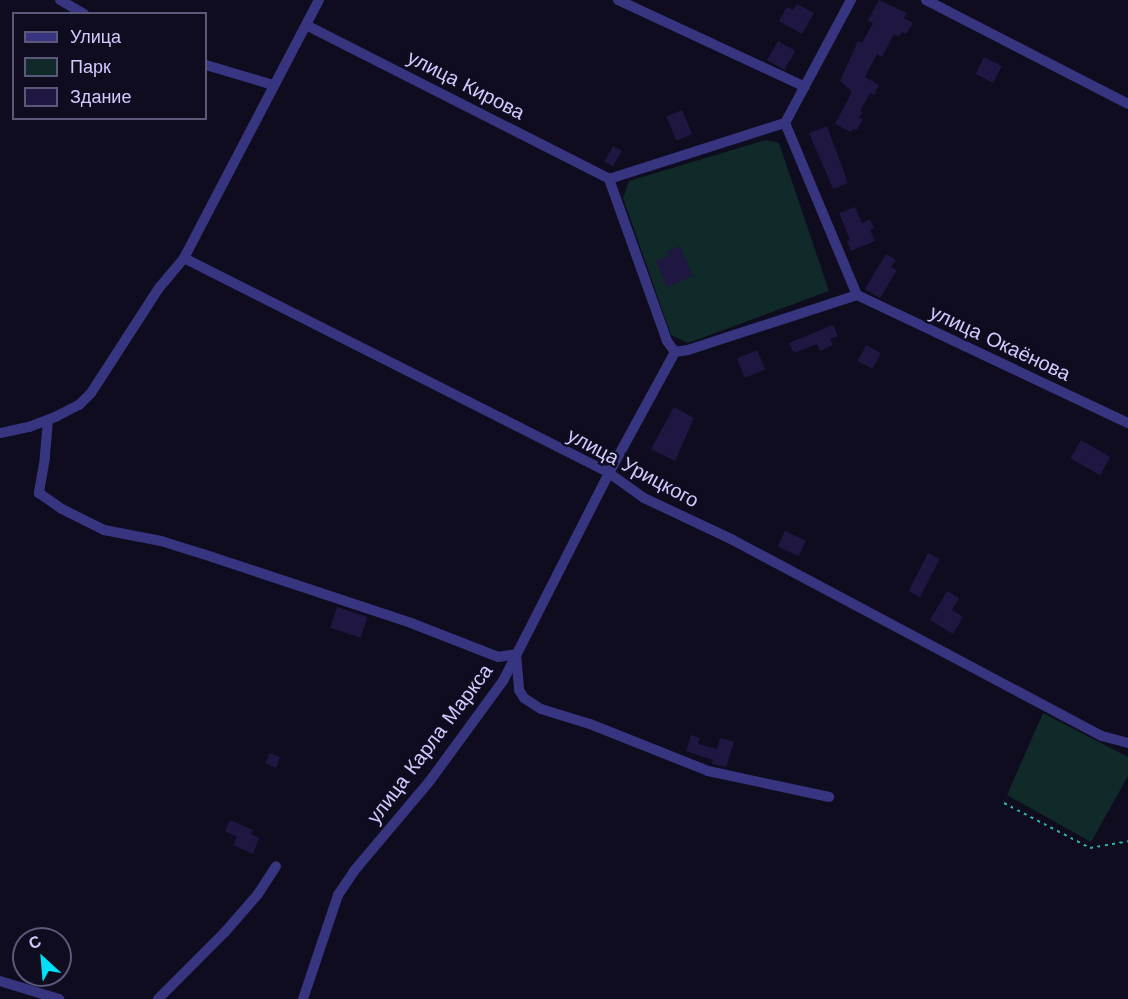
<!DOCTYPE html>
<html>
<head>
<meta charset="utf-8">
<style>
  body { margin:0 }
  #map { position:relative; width:1128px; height:999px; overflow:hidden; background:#0f0c20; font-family:"Work Sans",sans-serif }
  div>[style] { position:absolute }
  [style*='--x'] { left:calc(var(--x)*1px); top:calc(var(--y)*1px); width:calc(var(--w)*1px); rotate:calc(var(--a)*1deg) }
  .green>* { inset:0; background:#0f2a28 }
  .building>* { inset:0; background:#1f1741; transform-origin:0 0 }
  .path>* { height:2px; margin-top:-1px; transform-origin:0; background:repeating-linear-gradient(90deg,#29b4ab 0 3px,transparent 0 7.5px) }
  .street>* { height:10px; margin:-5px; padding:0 5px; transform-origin:5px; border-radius:5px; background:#373580 }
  span { translate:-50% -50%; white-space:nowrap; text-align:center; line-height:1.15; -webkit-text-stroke:5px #0f0c20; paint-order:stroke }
  .street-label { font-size:20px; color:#d0caff }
  .legend { position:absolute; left:12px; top:12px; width:195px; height:108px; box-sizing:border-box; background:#0f0c20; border:2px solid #5c5879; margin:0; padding:8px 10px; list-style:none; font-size:18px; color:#d0caff }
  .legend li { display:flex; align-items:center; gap:12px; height:30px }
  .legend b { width:30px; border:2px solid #5c5879 }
  .north { position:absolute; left:12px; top:927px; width:60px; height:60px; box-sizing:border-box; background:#0f0c20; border:2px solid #5c5879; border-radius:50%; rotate:334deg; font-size:16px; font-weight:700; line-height:24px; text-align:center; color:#d0caff }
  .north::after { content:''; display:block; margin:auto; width:21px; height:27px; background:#00dff5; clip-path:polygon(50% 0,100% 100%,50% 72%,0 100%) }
</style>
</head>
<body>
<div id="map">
  <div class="green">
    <i style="clip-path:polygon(766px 140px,779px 143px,829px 291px,688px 343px,671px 335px,623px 198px,629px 181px)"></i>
    <i style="clip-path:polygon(1043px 713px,1128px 757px,1128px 776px,1091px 842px,1007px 795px)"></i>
  </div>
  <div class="building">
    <i style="clip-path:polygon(879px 0,907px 13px,904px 18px,913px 23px,906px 34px,902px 32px,899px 37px,894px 34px,882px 57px,877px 54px,865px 77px,879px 85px,874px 95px,870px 93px,860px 111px,863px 112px,859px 118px,863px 119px,857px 130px,853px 129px,851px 132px,835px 124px,852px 92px,840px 81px,858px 41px,862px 43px,873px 23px,868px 20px)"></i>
    <i style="clip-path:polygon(797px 4px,814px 13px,802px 34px,779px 21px,787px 7px,793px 10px)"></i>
    <i style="left:778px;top:41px;width:20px;height:22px;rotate:30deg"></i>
    <i style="left:984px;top:57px;width:20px;height:19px;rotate:27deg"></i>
    <i style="left:682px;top:110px;width:26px;height:17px;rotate:67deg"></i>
    <i style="clip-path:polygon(827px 126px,848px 183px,833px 189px,809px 133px)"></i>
    <i style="left:613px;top:146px;width:10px;height:18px;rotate:29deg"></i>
    <i style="clip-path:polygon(855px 207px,862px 223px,870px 219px,874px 228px,870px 230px,875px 241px,851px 251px,847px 241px,850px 240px,839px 213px)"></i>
    <i style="clip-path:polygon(680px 246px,693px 276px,667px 287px,656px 261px,669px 256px,667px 251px)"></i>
    <i style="clip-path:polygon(886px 254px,896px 260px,891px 267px,897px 270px,880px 298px,865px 289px)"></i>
    <i style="clip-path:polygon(833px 325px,838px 336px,830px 339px,833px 345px,820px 351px,817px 344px,794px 353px,789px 343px)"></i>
    <i style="left:866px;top:345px;width:17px;height:18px;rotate:28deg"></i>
    <i style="left:757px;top:350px;width:21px;height:22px;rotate:67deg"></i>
    <i style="clip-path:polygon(674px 407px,694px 418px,675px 461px,651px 449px)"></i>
    <i style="left:1081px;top:440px;width:34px;height:21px;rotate:30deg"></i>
    <i style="left:785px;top:531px;width:23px;height:17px;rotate:25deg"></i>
    <i style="left:928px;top:553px;width:13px;height:43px;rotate:27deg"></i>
    <i style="clip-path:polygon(947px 591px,959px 598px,952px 610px,963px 617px,953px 634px,930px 620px)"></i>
    <i style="left:337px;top:607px;width:32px;height:22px;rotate:18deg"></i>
    <i style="clip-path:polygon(691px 735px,700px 738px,698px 744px,717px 749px,720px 738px,734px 742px,726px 767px,712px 764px,713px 760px,686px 751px)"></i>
    <i style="clip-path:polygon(270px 753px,280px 757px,276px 768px,265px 763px)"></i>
    <i style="clip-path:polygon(230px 820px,253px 830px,251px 834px,259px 838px,253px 854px,233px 845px,237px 837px,225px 831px)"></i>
  </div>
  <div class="path">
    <i style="--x:1004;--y:803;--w:97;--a:27.6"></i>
    <i style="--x:1090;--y:848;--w:39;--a:-10"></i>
  </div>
  <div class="street">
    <i style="--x:60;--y:0;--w:28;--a:30"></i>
    <i style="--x:618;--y:0;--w:206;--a:24.9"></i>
    <i style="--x:926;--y:0;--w:227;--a:27.2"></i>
    <i style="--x:306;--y:25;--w:340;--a:26.9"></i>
    <i style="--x:206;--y:65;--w:70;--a:16.6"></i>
    <i style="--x:785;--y:123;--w:140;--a:-61.8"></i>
    <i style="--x:609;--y:179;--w:172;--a:70.3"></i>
    <i style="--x:667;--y:341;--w:14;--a:54"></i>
    <i style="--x:675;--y:352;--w:13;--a:-9"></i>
    <i style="--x:688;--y:350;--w:178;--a:-18"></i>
    <i style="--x:857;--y:295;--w:186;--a:-112.7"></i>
    <i style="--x:609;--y:179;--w:185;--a:-17.7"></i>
    <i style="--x:184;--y:258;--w:476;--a:26.8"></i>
    <i style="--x:609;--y:473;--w:43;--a:35.5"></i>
    <i style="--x:644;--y:498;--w:96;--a:25.2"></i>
    <i style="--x:731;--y:539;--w:420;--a:28"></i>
    <i style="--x:1102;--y:736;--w:27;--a:15"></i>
    <i style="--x:857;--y:295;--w:300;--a:25.3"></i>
    <i style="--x:48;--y:420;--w:38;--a:95"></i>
    <i style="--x:45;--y:458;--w:36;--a:100"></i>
    <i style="--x:39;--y:493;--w:28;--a:35"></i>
    <i style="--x:62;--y:509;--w:47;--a:26.6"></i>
    <i style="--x:104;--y:530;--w:58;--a:10.9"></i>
    <i style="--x:161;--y:541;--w:53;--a:17.4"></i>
    <i style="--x:212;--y:557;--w:210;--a:18.3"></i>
    <i style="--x:411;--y:623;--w:93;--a:21.3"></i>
    <i style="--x:498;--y:657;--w:18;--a:-9"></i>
    <i style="--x:516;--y:654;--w:36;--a:85"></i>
    <i style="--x:519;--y:690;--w:9;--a:58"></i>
    <i style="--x:524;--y:698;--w:20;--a:33"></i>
    <i style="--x:541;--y:709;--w:51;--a:17"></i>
    <i style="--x:590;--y:724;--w:127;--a:21.7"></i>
    <i style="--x:708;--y:771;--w:124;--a:12.1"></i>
    <i style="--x:0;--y:433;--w:30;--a:-12"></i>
    <i style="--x:29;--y:427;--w:30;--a:-21"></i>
    <i style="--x:57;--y:416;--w:25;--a:-27"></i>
    <i style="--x:79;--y:405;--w:17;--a:-45"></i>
    <i style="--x:91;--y:393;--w:125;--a:-57.1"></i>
    <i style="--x:159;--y:288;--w:39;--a:-50"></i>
    <i style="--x:184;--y:258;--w:291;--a:-62.4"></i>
    <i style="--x:0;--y:981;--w:62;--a:17"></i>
    <i style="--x:158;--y:999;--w:95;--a:-45"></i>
    <i style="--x:225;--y:932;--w:50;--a:-49"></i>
    <i style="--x:258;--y:894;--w:33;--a:-57"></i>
    <i style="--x:303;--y:999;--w:110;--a:-71.4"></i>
    <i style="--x:338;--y:895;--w:29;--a:-56"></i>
    <i style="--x:354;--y:871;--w:116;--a:-49.9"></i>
    <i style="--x:429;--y:782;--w:125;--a:-53.8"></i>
    <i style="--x:503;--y:681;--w:233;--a:-63"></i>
    <i style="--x:609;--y:473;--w:138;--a:-61.4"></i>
  </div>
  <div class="street-label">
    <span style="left:466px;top:85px;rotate:27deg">улица Кирова</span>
    <span style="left:1000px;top:343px;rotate:25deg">улица Окаёнова</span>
    <span style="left:633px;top:468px;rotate:28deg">улица Урицкого</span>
    <span style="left:430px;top:744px;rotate:-53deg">улица Карла Маркса</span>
  </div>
  <ul class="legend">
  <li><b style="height:8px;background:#373580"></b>Улица</li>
  <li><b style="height:16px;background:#0f2a28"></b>Парк</li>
  <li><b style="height:16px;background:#1f1741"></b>Здание</li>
  </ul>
  <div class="north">С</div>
</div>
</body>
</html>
